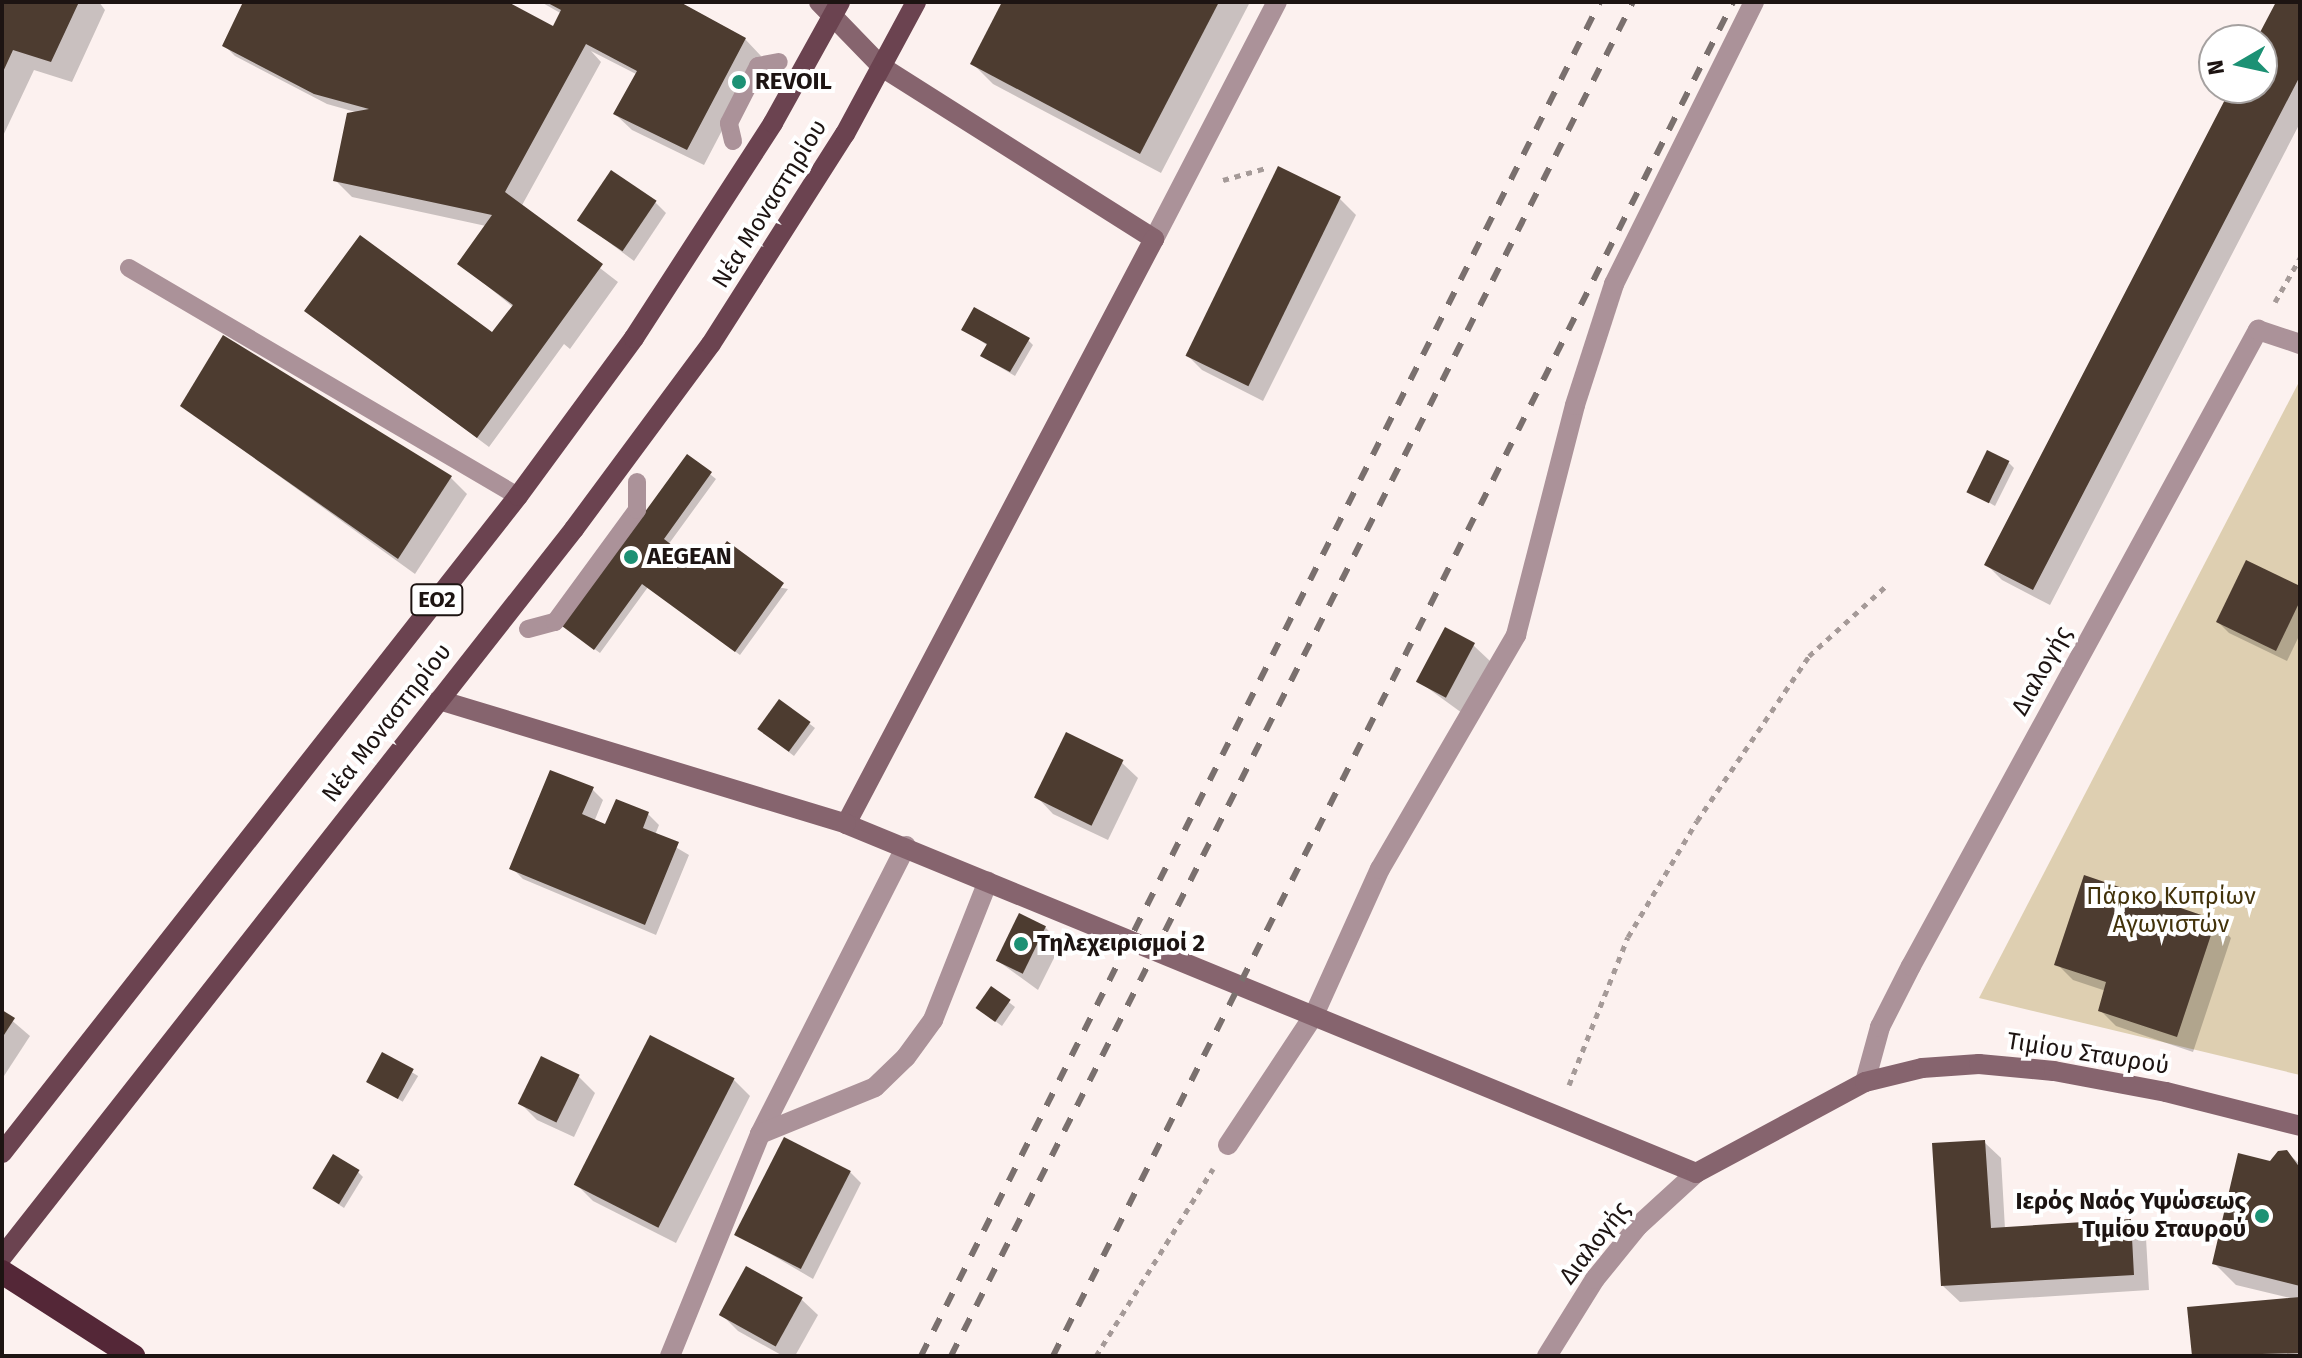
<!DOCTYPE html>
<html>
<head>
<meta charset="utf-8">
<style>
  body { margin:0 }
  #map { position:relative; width:2302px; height:1358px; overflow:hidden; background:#fcf1ef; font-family:"Fira Sans",sans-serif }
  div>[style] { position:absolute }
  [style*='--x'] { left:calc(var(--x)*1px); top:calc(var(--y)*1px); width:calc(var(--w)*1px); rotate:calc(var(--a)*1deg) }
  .green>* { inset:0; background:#decfb1 }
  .shadow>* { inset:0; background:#0003; transform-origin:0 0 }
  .building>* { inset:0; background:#4d3c30; transform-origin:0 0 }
  .path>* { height:5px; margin-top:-2.5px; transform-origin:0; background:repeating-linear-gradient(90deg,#a59a98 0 6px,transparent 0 12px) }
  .lane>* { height:18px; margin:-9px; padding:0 9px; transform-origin:9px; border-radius:9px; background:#ab9299 }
  .street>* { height:20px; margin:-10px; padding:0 10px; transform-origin:10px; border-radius:10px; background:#ab9299 }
  .secondary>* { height:20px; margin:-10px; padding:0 10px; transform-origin:10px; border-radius:10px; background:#86646e }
  .primary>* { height:20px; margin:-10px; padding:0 10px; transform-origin:10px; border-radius:10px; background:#6b4350 }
  .highway>* { height:24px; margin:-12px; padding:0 12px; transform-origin:12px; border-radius:12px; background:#542737 }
  .rail>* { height:6px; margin-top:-3px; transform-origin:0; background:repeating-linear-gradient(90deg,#7a706e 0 14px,transparent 0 28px) }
  .dots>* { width:22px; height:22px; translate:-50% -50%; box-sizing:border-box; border:4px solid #fff; border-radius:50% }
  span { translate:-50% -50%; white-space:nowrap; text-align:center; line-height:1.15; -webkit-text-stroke:8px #fff; paint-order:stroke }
  .shield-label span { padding:2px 6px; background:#fff; border:2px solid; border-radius:6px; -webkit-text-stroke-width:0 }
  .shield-label { font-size:22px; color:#1d1412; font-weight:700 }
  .poi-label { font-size:24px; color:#1d1412; font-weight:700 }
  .left { translate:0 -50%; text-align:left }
  .right { translate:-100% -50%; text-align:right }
  .street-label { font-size:24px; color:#1d1412 }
  .park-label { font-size:24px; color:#42320a }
  .frame { position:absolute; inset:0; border:4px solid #1d1412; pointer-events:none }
  .north { position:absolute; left:2198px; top:24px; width:80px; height:80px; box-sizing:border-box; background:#fff; border:2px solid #a5a1a0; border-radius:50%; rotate:261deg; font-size:22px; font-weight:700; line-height:32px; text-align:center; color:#1d1412 }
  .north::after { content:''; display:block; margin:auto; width:28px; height:36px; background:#1c9174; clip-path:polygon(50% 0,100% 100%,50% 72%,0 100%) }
</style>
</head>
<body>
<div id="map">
  <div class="green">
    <i style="clip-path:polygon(2300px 380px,2300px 1075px,1979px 998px)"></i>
  </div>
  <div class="shadow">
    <i style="clip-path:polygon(2px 2px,99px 2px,105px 10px,72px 82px,34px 70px,2px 138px)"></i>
    <i style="clip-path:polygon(246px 2px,505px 2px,554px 29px,562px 14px,541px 2px,676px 2px,745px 39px,761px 56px,704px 165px,632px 130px,615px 114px,636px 74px,591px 51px,601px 62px,521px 207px,618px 282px,570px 349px,564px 344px,489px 447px,307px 311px,493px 335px,513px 307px,459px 263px,486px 226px,352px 197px,336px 181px,359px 113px,327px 104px,235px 56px,224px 45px)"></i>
    <i style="clip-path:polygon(1004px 2px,1250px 2px,1161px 173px,993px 84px,972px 63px)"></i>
    <i style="clip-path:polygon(2278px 2px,2300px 2px,2300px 123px,2050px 605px,2002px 580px,1986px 564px,2233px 88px,2262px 88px,2258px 40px)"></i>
    <i style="clip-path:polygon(1340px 199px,1356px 215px,1263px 401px,1202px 370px,1186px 354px)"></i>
    <i style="clip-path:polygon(655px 202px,666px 213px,634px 261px,579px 220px)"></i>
    <i style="clip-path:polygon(964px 329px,1028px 340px,1033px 345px,1015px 376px,988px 360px,983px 355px,988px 346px)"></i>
    <i style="clip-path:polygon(182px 406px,451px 478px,467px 494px,415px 574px)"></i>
    <i style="clip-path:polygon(687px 456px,716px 479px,668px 545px,706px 573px,788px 589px,740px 655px,648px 587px,600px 653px,570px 631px)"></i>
    <i style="clip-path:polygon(2009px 463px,2014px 468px,1995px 506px,1969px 491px)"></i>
    <i style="clip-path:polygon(2300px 588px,2300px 634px,2287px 661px,2229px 633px,2218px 622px)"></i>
    <i style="clip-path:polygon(1473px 645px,1490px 661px,1462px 713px,1418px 681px)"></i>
    <i style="clip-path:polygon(780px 701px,815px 728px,794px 756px,765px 734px)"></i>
    <i style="clip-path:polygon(1121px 762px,1138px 778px,1108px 840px,1053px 814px,1037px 797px)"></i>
    <i style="clip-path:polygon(592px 789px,603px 800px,594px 822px,606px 826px,648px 814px,659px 825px,655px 835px,689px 855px,656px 935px,523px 879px,512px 868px)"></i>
    <i style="clip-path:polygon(2215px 921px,2231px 938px,2193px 1052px,2116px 1026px,2100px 1010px,2106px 991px,2073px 980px,2057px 964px)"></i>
    <i style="clip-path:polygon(1045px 927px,1061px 944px,1038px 990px,998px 961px)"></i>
    <i style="clip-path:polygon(992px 989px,1015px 1007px,1002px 1026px,984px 1013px)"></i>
    <i style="clip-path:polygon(2px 1012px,30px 1036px,2px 1079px)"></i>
    <i style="left:383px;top:1055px;width:41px;height:30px;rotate:31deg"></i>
    <i style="clip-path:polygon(579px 1077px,595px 1093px,574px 1137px,537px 1120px,521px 1104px)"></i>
    <i style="clip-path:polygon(734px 1080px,750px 1096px,676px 1243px,593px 1201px,577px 1185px)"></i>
    <i style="clip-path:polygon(1984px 1142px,2001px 1158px,2005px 1229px,2130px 1222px,2146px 1238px,2149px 1290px,1960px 1302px,1943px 1286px)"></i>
    <i style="clip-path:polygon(2286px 1152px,2300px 1164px,2300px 1356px,2194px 1356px,2189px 1308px,2294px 1299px,2236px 1285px,2215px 1264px,2270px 1163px)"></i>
    <i style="clip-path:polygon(358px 1172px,363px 1177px,344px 1208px,314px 1188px)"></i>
    <i style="clip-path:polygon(850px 1172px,861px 1183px,813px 1279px,738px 1235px)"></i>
    <i style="clip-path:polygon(801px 1299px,818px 1315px,795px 1356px,783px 1356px,738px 1331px,721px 1314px)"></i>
  </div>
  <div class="building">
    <i style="clip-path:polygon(2px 2px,79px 2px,51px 62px,13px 50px,2px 74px)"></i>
    <i style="clip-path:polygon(243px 2px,508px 2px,553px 26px,561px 10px,546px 2px,680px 2px,746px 38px,687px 150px,613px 114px,637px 71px,586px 44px,505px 192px,603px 264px,477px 438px,304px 311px,360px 235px,492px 332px,513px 305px,457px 264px,492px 215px,333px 181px,347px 113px,369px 109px,314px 94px,222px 46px)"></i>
    <i style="clip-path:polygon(1002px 2px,1219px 2px,1140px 154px,970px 64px)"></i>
    <i style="clip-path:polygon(2276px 2px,2300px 2px,2300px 76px,2033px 590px,1984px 565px,2231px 88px,2262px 88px,2262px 40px,2256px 40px)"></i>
    <i style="left:1278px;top:166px;width:70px;height:211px;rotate:26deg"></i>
    <i style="left:611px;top:170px;width:55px;height:61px;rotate:34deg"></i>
    <i style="clip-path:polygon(974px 307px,1030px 338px,1010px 372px,980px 356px,987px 344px,961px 330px)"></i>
    <i style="clip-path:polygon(223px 335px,452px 476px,398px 559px,180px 406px)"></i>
    <i style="left:1987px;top:450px;width:25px;height:47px;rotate:26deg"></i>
    <i style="clip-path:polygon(687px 454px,712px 472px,664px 539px,705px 570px,727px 541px,784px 583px,735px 652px,642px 584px,594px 650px,562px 626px)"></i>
    <i style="clip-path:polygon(2246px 560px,2300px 586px,2300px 601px,2276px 651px,2216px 622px)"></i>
    <i style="left:1445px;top:627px;width:34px;height:62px;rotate:28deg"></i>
    <i style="left:779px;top:699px;width:39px;height:37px;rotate:36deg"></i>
    <i style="left:1066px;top:732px;width:64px;height:73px;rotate:26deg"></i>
    <i style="clip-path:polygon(550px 770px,594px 787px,582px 814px,605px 824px,616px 799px,649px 812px,643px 828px,679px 842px,645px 925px,509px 869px)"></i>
    <i style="clip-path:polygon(2084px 875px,2216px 920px,2177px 1037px,2098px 1011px,2106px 982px,2054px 965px)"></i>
    <i style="left:1019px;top:913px;width:30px;height:53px;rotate:26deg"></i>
    <i style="left:991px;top:986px;width:24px;height:27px;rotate:35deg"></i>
    <i style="clip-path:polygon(2px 1010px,15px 1018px,2px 1038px)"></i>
    <i style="left:650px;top:1035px;width:95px;height:168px;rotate:27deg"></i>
    <i style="left:382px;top:1052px;width:36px;height:34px;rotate:28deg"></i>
    <i style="left:541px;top:1056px;width:43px;height:53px;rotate:26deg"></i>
    <i style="left:784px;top:1137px;width:75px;height:110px;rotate:27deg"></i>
    <i style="clip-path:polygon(1985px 1140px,1991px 1228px,2131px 1219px,2134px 1275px,1941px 1286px,1932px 1143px)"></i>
    <i style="clip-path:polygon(2287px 1150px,2300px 1168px,2300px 1286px,2212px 1264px,2238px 1153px,2270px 1161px,2278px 1151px)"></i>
    <i style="left:333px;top:1154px;width:31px;height:40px;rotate:31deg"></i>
    <i style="left:746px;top:1266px;width:65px;height:56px;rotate:29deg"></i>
    <i style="clip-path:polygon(2300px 1297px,2300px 1353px,2192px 1356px,2187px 1307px)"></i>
  </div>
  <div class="path">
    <i style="--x:1223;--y:180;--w:45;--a:-15.6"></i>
    <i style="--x:2275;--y:302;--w:51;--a:-60.4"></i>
    <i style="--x:1569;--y:1085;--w:159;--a:-68.3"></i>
    <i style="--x:1628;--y:937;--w:135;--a:-59.3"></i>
    <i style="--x:1697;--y:821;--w:199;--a:-55.8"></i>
    <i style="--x:1809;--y:656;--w:105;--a:-42.3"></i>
    <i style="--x:1096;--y:1356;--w:221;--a:-58"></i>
  </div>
  <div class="lane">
    <i style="--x:733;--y:141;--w:18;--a:-103"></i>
    <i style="--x:729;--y:123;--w:64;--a:-63"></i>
    <i style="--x:758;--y:66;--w:21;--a:-11"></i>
    <i style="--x:129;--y:268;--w:451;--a:30.4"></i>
    <i style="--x:528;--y:629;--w:28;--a:-15"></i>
    <i style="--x:555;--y:622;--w:139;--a:-53.8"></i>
    <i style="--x:637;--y:510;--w:28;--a:-90"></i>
  </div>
  <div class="street">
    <i style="--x:1154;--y:239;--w:267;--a:-62.6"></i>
    <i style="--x:1865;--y:1082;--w:57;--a:-74.7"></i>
    <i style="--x:1880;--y:1027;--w:68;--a:-63.1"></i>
    <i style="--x:1911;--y:966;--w:725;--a:-61.38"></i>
    <i style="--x:2258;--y:330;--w:44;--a:18.4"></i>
    <i style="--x:760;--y:1134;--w:323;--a:-63.1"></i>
    <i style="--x:1228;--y:1145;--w:156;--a:-56.5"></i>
    <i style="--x:1314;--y:1015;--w:160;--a:-65.7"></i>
    <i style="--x:1380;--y:869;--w:271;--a:-59.8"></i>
    <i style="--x:1516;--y:635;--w:237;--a:-75.6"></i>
    <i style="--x:1575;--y:405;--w:127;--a:-72.1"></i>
    <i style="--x:1614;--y:284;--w:315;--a:-63.6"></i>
    <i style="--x:670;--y:1356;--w:240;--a:-67.9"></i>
    <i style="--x:760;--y:1134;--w:124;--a:-22.2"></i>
    <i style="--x:875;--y:1087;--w:43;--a:-44.1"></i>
    <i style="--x:906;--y:1057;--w:46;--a:-53.9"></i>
    <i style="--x:933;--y:1020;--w:149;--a:-68.4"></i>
    <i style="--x:1547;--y:1356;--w:91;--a:-58.1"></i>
    <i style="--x:1595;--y:1279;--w:68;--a:-50.9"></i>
    <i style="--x:1638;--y:1226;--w:79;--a:-42.4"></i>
  </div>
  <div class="secondary">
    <i style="--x:819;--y:2;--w:91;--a:45.9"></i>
    <i style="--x:882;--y:67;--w:322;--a:32.3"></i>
    <i style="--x:1154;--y:239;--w:661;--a:117.77"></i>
    <i style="--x:846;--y:824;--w:919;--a:22.32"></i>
    <i style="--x:1696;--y:1173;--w:192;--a:-28.3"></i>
    <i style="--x:1865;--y:1082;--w:59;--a:-13.8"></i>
    <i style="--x:1922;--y:1068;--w:57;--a:-4"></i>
    <i style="--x:1979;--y:1064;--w:75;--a:5.3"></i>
    <i style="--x:2054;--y:1071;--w:114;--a:10.6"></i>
    <i style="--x:2166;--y:1092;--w:138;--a:14.2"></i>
    <i style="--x:439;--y:700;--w:425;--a:16.9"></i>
  </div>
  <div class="primary">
    <i style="--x:2;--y:1153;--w:835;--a:-51.85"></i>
    <i style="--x:518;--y:496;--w:196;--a:-53.7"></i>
    <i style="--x:634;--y:338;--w:256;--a:-57.1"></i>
    <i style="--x:773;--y:123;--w:138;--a:-61"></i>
    <i style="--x:2;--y:1257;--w:926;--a:-51.84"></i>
    <i style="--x:574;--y:529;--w:230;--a:-53.5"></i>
    <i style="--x:711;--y:344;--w:249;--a:-57.5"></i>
    <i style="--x:845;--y:134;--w:150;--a:-61.7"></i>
  </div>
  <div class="highway">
    <i style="--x:2;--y:1272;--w:156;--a:32.7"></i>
  </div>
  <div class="rail">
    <i style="--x:921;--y:1356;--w:1515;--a:-63.37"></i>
    <i style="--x:951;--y:1356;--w:1516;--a:-63.27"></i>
    <i style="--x:1053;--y:1356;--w:1515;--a:-63.33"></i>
  </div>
  <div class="dots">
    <i style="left:739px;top:82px;background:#1c9174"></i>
    <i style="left:631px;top:557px;background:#1c9174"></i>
    <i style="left:1021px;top:944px;background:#1c9174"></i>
    <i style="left:2262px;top:1216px;background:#1c9174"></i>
  </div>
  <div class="shield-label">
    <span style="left:437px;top:600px">ΕΟ2</span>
  </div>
  <div class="poi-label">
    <span class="left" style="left:755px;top:82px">REVOIL</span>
    <span class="left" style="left:647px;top:557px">AEGEAN</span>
    <span class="left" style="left:1037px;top:944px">Τηλεχειρισμοί 2</span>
    <span class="right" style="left:2246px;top:1216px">Ιερός Ναός Υψώσεως<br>Τιμίου Σταυρού</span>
  </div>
  <div class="street-label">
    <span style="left:770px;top:204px;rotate:-58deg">Νέα Μοναστηρίου</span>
    <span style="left:2042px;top:671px;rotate:-61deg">Διαλογής</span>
    <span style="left:387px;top:723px;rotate:-52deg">Νέα Μοναστηρίου</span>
    <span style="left:2088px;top:1054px;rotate:9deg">Τιμίου Σταυρού</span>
    <span style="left:1595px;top:1243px;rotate:-52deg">Διαλογής</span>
  </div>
  <div class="park-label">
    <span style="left:2171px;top:911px">Πάρκο Κυπρίων<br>Αγωνιστών</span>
  </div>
  <div class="frame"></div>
  <div class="north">N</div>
</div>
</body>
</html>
